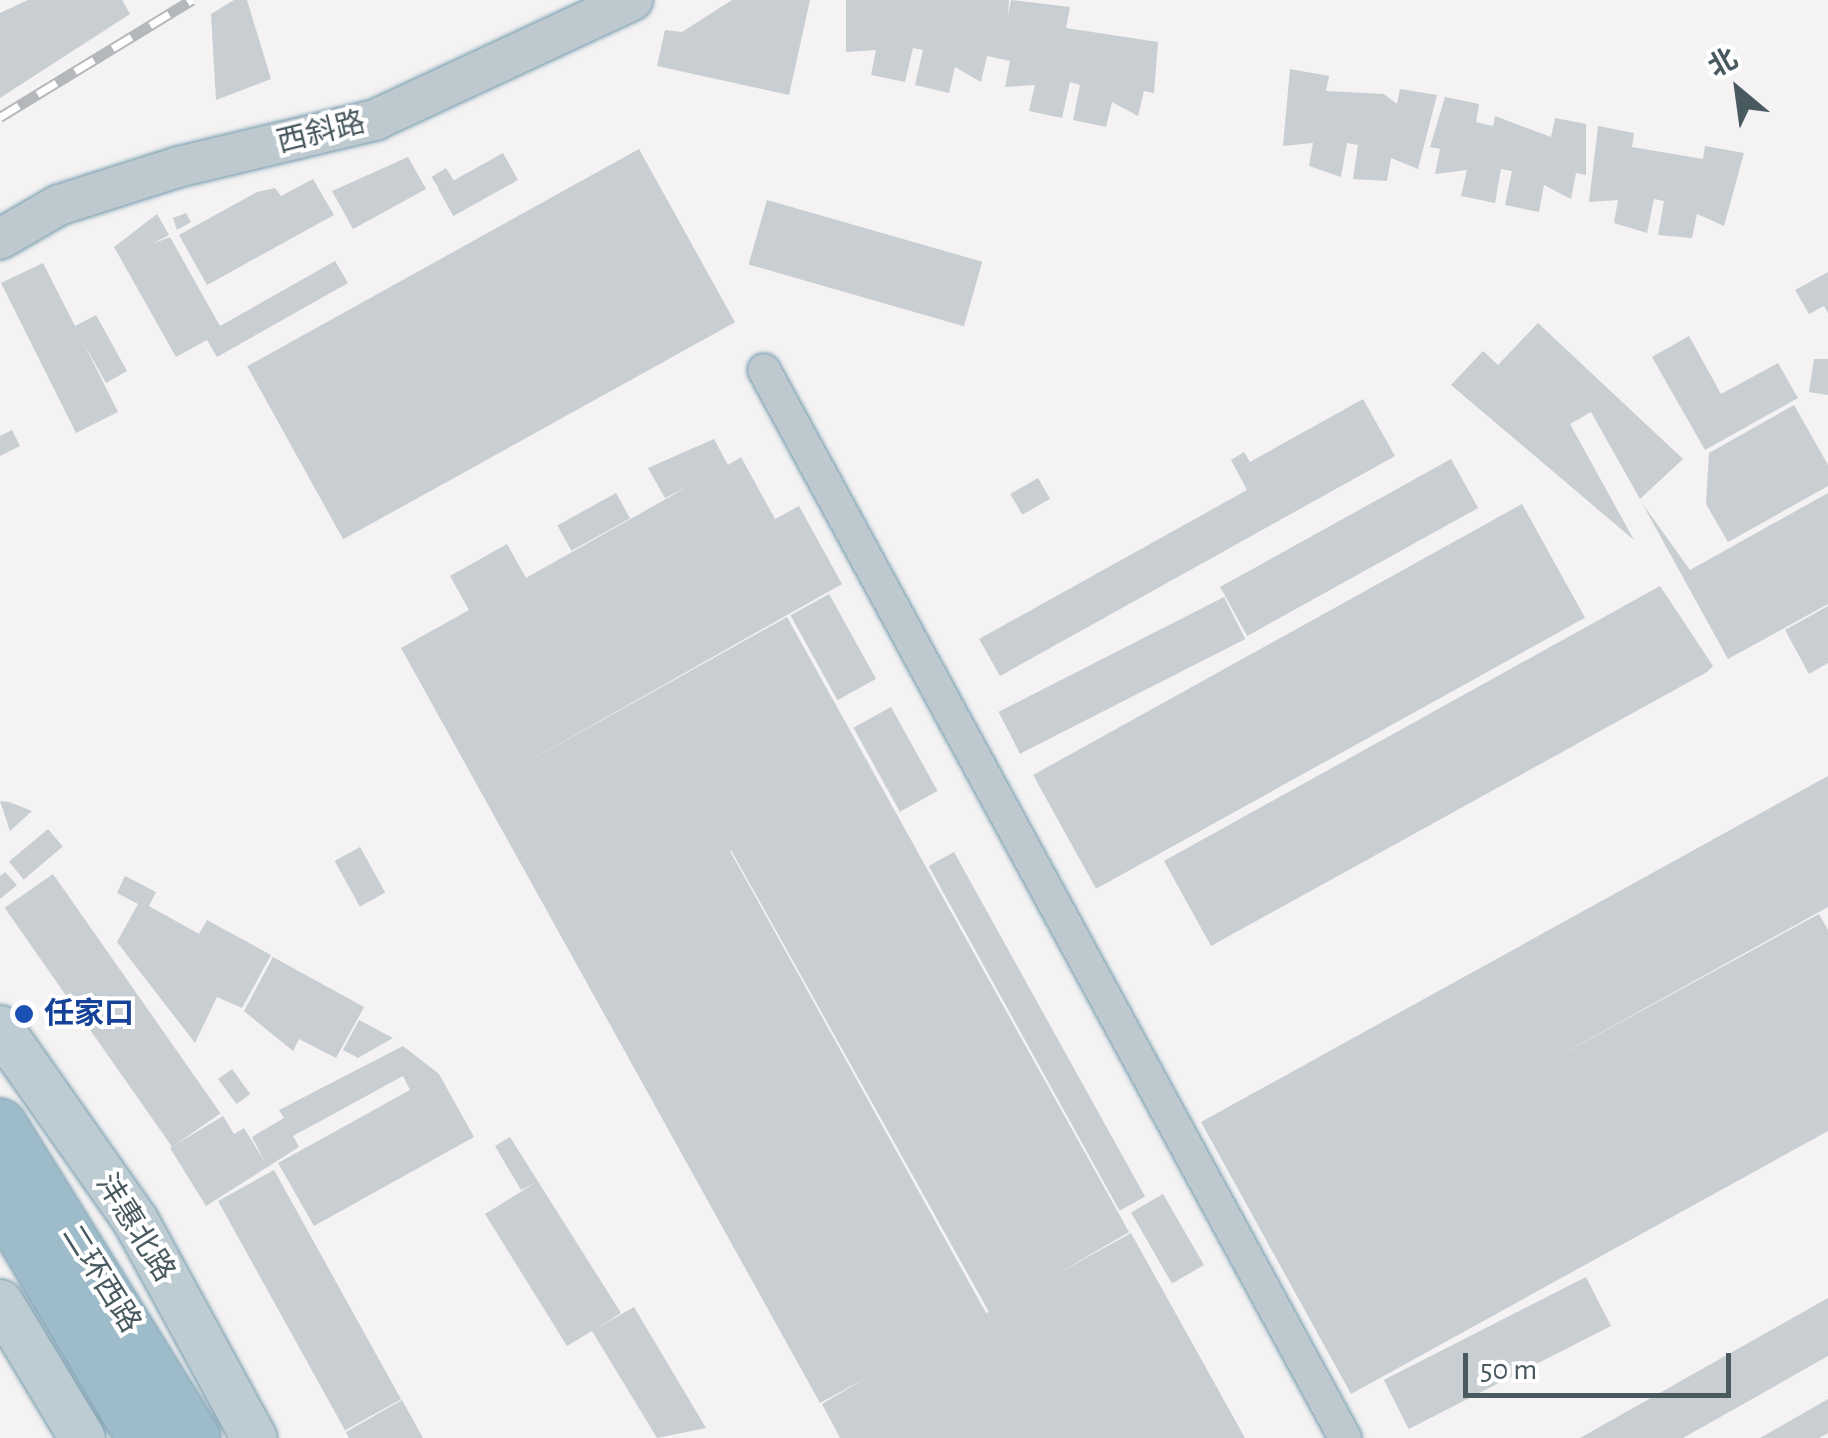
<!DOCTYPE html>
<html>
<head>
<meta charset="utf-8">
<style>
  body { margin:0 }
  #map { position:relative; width:1828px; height:1438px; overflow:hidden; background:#f4f2f2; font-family:"Alegreya Sans","Noto Sans SC",sans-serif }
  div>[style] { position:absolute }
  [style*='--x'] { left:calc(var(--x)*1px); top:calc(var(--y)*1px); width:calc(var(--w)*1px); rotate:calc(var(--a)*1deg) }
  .building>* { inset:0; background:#c8ced1; transform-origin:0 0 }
  .roads { filter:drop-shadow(0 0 2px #749aad) drop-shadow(0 0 2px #749aad) }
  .minor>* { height:32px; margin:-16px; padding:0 16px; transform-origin:16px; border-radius:16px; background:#bdc9ce }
  .tertiary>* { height:40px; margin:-20px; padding:0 20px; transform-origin:20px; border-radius:20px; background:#bdc9ce }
  .secondary>* { height:45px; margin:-22.5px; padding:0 22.5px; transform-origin:22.5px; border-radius:22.5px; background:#bdccd3 }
  .trunk>* { height:52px; margin:-26px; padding:0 26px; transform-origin:26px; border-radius:26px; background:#9dbbc8 }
  .rail>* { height:11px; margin-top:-5.5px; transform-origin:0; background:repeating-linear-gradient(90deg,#fff 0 22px,#b4b8bc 0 44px); box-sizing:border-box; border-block:2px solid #b4b8bc }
  .dots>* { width:28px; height:28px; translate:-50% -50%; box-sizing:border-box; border:5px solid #fff; border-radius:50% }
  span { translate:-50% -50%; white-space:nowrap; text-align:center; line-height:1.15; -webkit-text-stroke:8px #fff; paint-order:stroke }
  .street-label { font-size:30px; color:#495960 }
  .transit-label { font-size:30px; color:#164399; font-weight:700 }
  .left { translate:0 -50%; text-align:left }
  .north { position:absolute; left:1688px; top:40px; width:100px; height:100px; -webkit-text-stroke:8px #fff; paint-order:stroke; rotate:331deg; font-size:28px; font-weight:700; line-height:40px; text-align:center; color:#495960 }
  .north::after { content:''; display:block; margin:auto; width:35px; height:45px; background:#495960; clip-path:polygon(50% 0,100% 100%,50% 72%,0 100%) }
  .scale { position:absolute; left:1463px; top:1353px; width:268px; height:45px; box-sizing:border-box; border:5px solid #495960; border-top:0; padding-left:12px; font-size:30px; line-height:35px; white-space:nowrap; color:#495960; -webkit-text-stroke:8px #fff; paint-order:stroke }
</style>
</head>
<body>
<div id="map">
  <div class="building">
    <i style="clip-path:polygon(28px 0,122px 0,130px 14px,0 98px,0 13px)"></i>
    <i style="clip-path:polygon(234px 0,247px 0,271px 79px,216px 100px,211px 14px)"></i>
    <i style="clip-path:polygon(732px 0,810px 0,789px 95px,657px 66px,665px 30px,682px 32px)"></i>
    <i style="clip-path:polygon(846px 0,1009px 0,1008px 16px,1011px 0,1070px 7px,1066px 28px,1158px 42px,1154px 93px,1144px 91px,1138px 116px,1112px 102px,1106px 127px,1073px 120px,1080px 85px,1070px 82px,1062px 118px,1029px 111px,1035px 85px,1005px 87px,1010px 61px,987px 56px,981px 82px,955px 67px,949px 93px,915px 85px,923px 50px,913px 48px,905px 82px,871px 75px,876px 50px,846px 52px)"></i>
    <i style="clip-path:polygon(1290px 69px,1329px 76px,1326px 91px,1384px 94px,1397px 104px,1400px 89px,1437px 95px,1418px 169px,1391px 158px,1387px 181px,1353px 179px,1358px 145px,1347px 143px,1341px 177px,1309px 166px,1313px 143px,1283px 146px)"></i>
    <i style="clip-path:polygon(1445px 97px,1479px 104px,1476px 122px,1493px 126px,1495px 116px,1551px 137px,1555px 118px,1586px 124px,1586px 175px,1576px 173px,1571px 199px,1544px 185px,1539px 212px,1505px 205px,1512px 171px,1501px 169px,1495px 203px,1461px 196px,1467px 170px,1435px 174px,1440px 149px,1430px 147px)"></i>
    <i style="clip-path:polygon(1598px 126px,1634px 133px,1632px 147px,1703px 159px,1705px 146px,1744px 153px,1724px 226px,1697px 214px,1692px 238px,1658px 235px,1664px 201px,1654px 199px,1647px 233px,1614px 223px,1618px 200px,1589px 202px)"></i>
    <i style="left:639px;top:149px;width:198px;height:448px;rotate:61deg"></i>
    <i style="left:503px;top:153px;width:31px;height:74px;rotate:61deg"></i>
    <i style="clip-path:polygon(408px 157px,426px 189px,353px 229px,332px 191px)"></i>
    <i style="left:446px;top:168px;width:15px;height:17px;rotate:58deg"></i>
    <i style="clip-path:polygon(313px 179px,334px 215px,207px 285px,179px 235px,257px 192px,275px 188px,281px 196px)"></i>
    <i style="left:767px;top:200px;width:224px;height:67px;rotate:16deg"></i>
    <i style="clip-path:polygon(186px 213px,191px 222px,177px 230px,173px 218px)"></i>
    <i style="clip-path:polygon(157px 214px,169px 235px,152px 244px,170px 237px,220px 326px,335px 261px,348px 283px,217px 357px,207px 340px,176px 357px,114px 247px)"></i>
    <i style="clip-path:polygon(43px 263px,75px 326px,96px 315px,127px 371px,106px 383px,83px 342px,118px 412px,76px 433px,1px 283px)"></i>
    <i style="clip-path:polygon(1828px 272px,1828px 313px,1824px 306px,1809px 314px,1795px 290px)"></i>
    <i style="clip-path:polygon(1538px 323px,1683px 459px,1640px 499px,1591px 412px,1570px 424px,1634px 540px,1451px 385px,1483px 351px,1498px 365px)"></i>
    <i style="clip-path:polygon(1689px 336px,1721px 394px,1778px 363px,1798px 398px,1705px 450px,1652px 357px)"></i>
    <i style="clip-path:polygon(1814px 359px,1828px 359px,1828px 395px,1809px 392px)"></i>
    <i style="clip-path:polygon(1363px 399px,1395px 456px,1000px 676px,979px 639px,1247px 490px,1231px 460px,1244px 452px,1250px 462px)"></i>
    <i style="clip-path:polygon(1794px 405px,1828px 465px,1828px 486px,1728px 542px,1706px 504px,1709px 453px)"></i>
    <i style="clip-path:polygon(12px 430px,20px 446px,0 456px,0 436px)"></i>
    <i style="clip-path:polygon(evenodd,714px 439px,728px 465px,741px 457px,775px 519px,799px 506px,842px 584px,506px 774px,787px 617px,1129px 1232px,1055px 1275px,1131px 1233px,1245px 1438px,840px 1438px,822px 1404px,866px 1378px,820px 1403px,401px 648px,469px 610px,450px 576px,507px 544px,526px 578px,689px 486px,665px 498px,648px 468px,714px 439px,731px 850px,989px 1312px,986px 1313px,730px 851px,731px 850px)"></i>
    <i style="left:1451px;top:459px;width:56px;height:264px;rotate:61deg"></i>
    <i style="left:1038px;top:478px;width:24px;height:32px;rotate:60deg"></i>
    <i style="left:616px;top:493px;width:29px;height:67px;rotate:61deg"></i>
    <i style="clip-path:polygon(1828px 493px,1828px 604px,1728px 659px,1642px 503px,1690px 570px)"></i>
    <i style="left:1522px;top:504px;width:130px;height:559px;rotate:61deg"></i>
    <i style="clip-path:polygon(1660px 586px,1713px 666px,1707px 672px,1211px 946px,1164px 861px)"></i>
    <i style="left:829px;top:594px;width:97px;height:44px;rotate:61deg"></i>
    <i style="left:1224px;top:597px;width:47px;height:253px;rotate:63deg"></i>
    <i style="clip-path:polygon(1828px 606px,1828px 663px,1809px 674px,1785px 630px)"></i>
    <i style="left:891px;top:707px;width:96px;height:43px;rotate:61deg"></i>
    <i style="clip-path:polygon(1828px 776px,1828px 907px,1533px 1070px,1819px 914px,1828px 930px,1828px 1131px,1351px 1394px,1201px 1122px)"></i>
    <i style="clip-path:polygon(0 801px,9px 802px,32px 811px,10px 831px)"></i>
    <i style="left:48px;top:829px;width:23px;height:51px;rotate:50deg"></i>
    <i style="left:360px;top:847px;width:52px;height:29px;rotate:61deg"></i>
    <i style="left:954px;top:852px;width:394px;height:29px;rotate:61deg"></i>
    <i style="clip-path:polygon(5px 872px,17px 885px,0 899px,0 876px)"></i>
    <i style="left:53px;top:874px;width:292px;height:59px;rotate:55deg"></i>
    <i style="clip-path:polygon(125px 876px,156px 892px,149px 906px,199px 934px,207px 920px,271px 955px,242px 1008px,217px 997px,195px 1043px,117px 942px,138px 904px,117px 893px)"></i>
    <i style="clip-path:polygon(273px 957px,364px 1007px,336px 1058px,299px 1039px,293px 1051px,244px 1011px)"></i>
    <i style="clip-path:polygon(359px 1020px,393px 1038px,358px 1058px,343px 1050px)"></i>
    <i style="clip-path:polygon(403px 1046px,439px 1074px,474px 1137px,314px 1226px,278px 1163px,410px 1090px,403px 1076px,293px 1136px,299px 1147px,206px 1206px,170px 1148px,223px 1116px,234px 1134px,244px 1128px,265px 1162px,252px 1137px,284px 1118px,279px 1110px)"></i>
    <i style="left:232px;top:1069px;width:31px;height:17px;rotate:54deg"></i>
    <i style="clip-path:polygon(510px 1137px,621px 1313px,596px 1329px,634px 1307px,706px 1428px,657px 1438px,592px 1331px,567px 1346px,485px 1214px,535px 1183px,521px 1190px,495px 1146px)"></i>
    <i style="left:274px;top:1170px;width:262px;height:64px;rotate:61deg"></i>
    <i style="left:1163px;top:1194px;width:82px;height:37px;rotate:60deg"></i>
    <i style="left:1586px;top:1277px;width:55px;height:227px;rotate:63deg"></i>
    <i style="clip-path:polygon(1828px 1298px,1828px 1356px,1683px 1438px,1580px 1438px)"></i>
    <i style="clip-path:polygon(1828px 1399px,1828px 1433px,1819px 1438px,1760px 1438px)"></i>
    <i style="clip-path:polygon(402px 1400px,423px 1438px,349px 1438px,346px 1432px)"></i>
  </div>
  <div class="roads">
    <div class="minor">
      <i style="--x:764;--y:370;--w:1216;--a:61.45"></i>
    </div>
    <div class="tertiary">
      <i style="--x:0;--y:239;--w:68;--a:-30"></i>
      <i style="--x:59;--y:205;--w:125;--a:-17.7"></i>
      <i style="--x:178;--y:167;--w:203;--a:-13.4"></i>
      <i style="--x:375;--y:120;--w:284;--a:-25"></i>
    </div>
    <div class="secondary">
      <i style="--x:0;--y:1028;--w:235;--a:54.9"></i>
      <i style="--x:135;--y:1220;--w:248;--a:61.4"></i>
      <i style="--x:0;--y:1302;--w:159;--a:58.9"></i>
    </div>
    <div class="trunk">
      <i style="--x:0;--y:1125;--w:368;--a:58.2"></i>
      <i style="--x:0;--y:1197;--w:280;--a:59.3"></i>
    </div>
  </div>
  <div class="rail">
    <i style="--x:0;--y:117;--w:225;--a:-31.4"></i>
  </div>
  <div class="dots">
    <i style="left:24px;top:1014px;background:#1a4fb4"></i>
  </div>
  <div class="street-label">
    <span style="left:321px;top:133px;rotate:-14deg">西斜路</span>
    <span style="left:135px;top:1228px;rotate:58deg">沣惠北路</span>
    <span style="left:101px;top:1279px;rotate:58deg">二环西路</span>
  </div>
  <div class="transit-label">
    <span class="left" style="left:44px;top:1014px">任家口</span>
  </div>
  <div class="north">北</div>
  <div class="scale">50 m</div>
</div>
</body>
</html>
